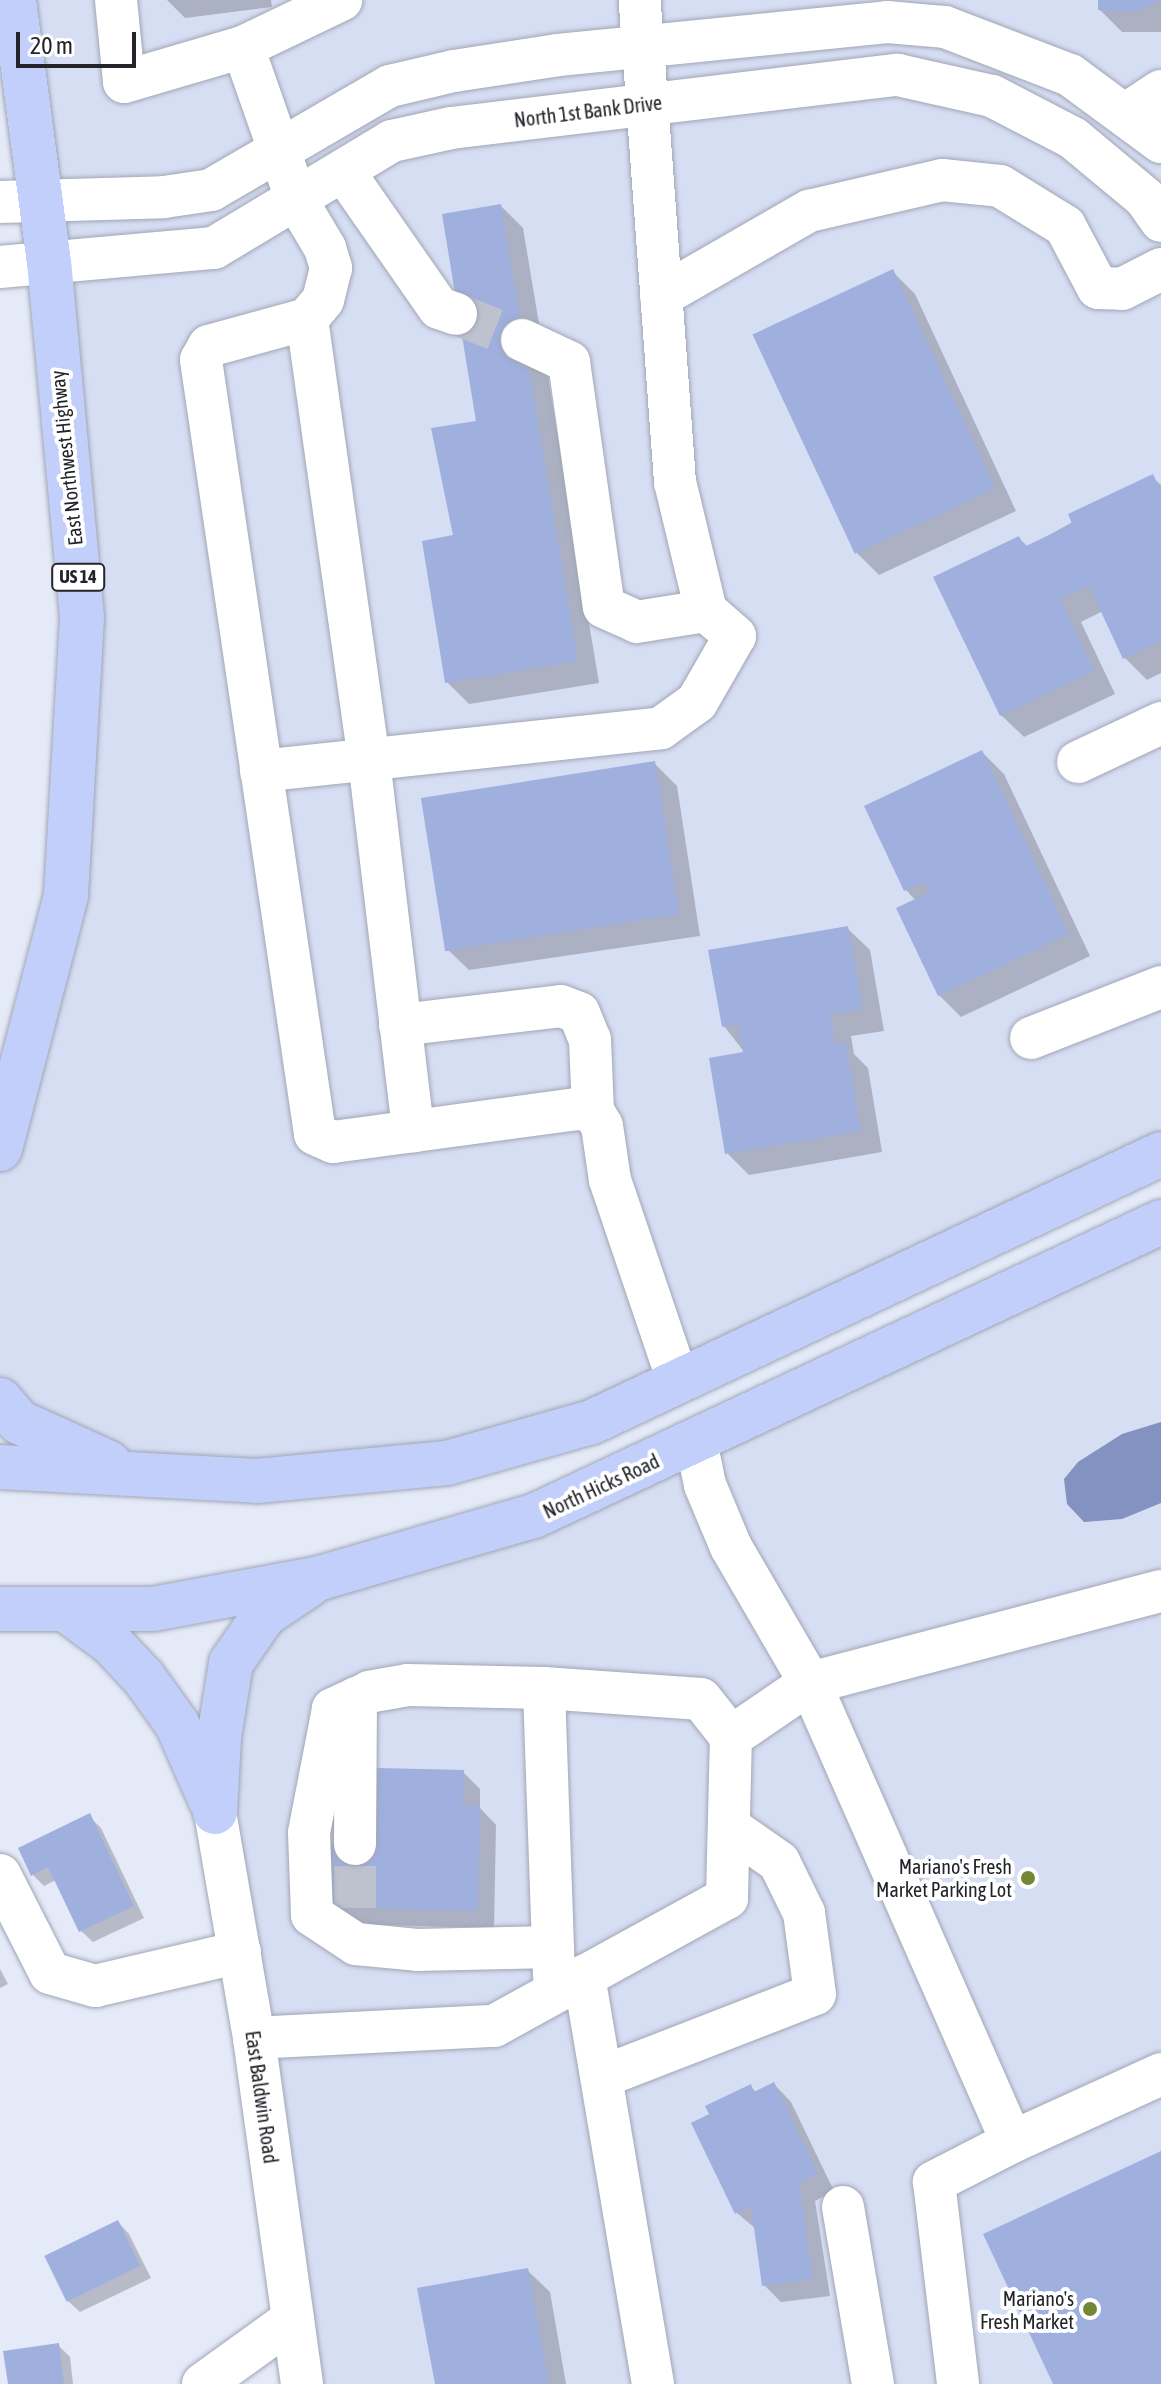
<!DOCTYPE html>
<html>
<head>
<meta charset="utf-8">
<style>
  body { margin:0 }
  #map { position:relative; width:1161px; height:2384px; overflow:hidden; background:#e5eaf9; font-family:"Asap Condensed",sans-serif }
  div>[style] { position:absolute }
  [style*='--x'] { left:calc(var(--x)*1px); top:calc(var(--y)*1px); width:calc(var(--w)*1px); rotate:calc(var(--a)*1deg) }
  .built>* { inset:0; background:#d6def4 }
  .water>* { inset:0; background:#8392c0 }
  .shadow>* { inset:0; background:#0003 }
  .building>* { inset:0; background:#9fafde; transform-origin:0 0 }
  .minor-tunnel>* { height:42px; margin-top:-21px; transform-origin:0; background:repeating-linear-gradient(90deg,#bec2cf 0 42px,transparent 0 63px) }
  .roads { filter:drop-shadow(0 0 2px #a1a6b4) drop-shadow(0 0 2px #a1a6b4) }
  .minor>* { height:42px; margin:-21px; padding:0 21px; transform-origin:21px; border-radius:21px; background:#fff }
  .major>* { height:44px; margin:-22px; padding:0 22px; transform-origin:22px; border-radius:22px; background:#c2cffb }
  .dots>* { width:22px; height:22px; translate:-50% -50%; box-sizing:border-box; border:4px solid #fff; border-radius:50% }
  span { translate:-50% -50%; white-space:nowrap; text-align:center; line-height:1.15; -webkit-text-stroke:8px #fff; paint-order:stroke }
  .shield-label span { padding:2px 6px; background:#fff; border:2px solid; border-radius:6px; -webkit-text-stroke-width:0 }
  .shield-label { font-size:18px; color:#222429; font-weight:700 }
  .street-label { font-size:20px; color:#222429 }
  .poi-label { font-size:20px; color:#222429 }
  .right { translate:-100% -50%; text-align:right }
  .scale { position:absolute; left:16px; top:32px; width:120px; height:36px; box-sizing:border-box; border:4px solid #222429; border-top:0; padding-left:10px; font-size:24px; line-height:28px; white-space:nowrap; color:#222429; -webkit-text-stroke:6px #fff; paint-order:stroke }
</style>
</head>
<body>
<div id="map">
  <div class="built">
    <i style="clip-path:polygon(14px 0,1161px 0,1161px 1154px,447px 1463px,145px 1477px,0 1400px,0 1149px,72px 763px)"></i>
    <i style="clip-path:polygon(1161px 1222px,1161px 2384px,302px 2384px,215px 1812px,264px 1615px,534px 1516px)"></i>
  </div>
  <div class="water">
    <i style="clip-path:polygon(1161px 1422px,1161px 1503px,1122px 1519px,1084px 1522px,1067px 1504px,1064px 1479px,1078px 1462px,1122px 1434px)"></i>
  </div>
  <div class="shadow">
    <i style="clip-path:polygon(167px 0,271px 0,272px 7px,185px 18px)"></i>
    <i style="clip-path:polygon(1100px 0,1161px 0,1161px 32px,1122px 32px,1100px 10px)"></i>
    <i style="clip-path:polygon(501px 206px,523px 228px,599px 683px,469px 704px,447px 682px,455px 537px,478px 423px)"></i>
    <i style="clip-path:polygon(893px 272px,915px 294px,1016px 511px,879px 575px,856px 552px)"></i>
    <i style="clip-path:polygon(1152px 477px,1161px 485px,1161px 673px,1147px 680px,1125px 658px,1103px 611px,1081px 622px,1115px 694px,1024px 737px,1001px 715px,1019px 538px,1028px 547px)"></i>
    <i style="clip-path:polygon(982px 752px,1004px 774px,1090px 956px,961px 1017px,939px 995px,916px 901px,906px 890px)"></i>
    <i style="clip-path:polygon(654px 763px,677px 786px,700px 936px,469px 970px,446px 948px)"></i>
    <i style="clip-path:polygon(847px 928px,870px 950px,884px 1031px,851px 1036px,854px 1054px,868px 1068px,882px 1152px,749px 1175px,727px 1153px,745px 1053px,724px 1026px)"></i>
    <i style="clip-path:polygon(463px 1772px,480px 1789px,480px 1808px,496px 1825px,494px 1928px,339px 1924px,321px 1906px,376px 1846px)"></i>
    <i style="clip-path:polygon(89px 1816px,101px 1828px,144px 1918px,93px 1942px,81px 1931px,56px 1880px,44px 1886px,33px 1875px)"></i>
    <i style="clip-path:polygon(0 1969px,8px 1984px,0 1988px)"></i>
    <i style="clip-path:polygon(774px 2084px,791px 2102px,834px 2191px,815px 2201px,830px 2296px,781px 2302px,764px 2285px,756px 2229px,737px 2213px,712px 2115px,750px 2086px,757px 2093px)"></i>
    <i style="clip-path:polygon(118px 2222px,129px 2234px,151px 2278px,80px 2312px,68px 2301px)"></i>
    <i style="clip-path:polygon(527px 2270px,550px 2292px,566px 2384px,437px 2384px)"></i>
    <i style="clip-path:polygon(58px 2345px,70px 2357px,73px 2384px,10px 2384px)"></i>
  </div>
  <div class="building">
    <i style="clip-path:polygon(1098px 0,1161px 0,1134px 12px,1098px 10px)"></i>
    <i style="clip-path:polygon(501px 204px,578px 661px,445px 683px,422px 541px,453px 535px,431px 428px,476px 421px,442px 214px)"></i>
    <i style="left:893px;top:269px;width:242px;height:155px;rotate:65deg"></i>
    <i style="clip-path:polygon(1153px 474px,1161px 491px,1161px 641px,1123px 659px,1089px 586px,1060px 599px,1094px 671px,1000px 716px,933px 577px,1019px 536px,1024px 547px,1072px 524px,1068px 514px)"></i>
    <i style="clip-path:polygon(982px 750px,1069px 934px,938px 996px,896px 908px,930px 892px,925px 882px,904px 891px,864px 806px)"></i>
    <i style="left:655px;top:761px;width:155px;height:237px;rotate:81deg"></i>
    <i style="clip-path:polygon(848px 926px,863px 1009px,830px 1014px,835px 1045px,846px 1043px,861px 1131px,725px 1154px,709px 1058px,743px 1052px,738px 1024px,722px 1027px,708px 950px)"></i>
    <i style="clip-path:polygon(376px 1768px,464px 1770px,463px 1805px,480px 1805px,478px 1911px,319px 1907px,320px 1843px,374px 1844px)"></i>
    <i style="clip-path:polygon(90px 1813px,134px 1906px,79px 1932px,48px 1867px,31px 1876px,18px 1848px)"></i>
    <i style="clip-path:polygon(774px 2082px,818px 2174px,799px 2183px,813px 2279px,762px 2286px,751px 2206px,735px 2214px,691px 2123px,709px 2114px,705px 2106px,751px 2084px,754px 2092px)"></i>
    <i style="clip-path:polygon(1161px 2151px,1161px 2384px,1053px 2384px,983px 2234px)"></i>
    <i style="left:118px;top:2220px;width:51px;height:82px;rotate:64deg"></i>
    <i style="clip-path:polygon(528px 2268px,549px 2384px,435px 2384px,417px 2288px)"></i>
    <i style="clip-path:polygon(59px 2343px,64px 2384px,8px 2384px,3px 2351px)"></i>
  </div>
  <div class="minor-tunnel">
    <i style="--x:456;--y:314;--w:71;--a:21.5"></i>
    <i style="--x:355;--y:1908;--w:64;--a:-90"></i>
  </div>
  <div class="roads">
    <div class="minor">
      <i style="--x:116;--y:0;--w:82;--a:84.4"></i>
      <i style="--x:124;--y:82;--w:124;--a:-16.4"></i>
      <i style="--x:243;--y:47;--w:109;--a:-25.6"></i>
      <i style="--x:243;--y:47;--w:163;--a:70.7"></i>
      <i style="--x:297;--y:201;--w:55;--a:59.2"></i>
      <i style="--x:325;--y:248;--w:21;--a:73"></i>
      <i style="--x:331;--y:268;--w:33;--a:104"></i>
      <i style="--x:323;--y:300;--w:25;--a:130"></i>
      <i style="--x:307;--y:319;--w:102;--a:164.6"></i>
      <i style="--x:209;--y:346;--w:16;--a:120"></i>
      <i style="--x:201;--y:360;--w:782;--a:81.62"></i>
      <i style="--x:315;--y:1134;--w:20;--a:24"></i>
      <i style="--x:333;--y:1142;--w:247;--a:-7.7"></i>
      <i style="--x:578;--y:1109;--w:15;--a:8"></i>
      <i style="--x:593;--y:1111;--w:17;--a:59"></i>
      <i style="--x:602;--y:1126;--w:55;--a:81.6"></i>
      <i style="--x:610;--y:1180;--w:212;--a:71.3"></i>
      <i style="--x:1126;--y:114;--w:42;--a:-33.3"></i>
      <i style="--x:344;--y:172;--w:166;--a:55.1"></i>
      <i style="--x:439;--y:308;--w:18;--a:19"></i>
      <i style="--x:0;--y:202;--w:164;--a:-1.7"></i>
      <i style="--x:164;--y:197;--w:48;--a:-8.5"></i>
      <i style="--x:211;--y:190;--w:207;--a:-30.2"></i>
      <i style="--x:390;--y:86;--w:66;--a:-13.2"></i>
      <i style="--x:454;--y:71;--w:105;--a:-8.7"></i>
      <i style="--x:558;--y:55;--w:331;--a:-5.7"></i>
      <i style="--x:887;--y:22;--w:58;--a:4.9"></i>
      <i style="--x:945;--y:27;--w:134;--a:21"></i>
      <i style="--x:1070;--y:75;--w:113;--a:36.4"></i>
      <i style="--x:0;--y:267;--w:215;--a:-5.1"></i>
      <i style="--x:214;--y:248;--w:208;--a:-31"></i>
      <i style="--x:392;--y:141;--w:60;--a:-12.4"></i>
      <i style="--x:451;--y:128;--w:450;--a:-6.8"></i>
      <i style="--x:898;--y:75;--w:96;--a:12.6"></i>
      <i style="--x:992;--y:96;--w:91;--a:27.4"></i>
      <i style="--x:1073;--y:138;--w:94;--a:39.8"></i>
      <i style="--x:1145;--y:198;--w:28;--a:55"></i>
      <i style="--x:661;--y:296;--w:171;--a:-29.9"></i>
      <i style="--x:809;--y:211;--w:137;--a:-13.1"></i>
      <i style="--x:942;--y:180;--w:58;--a:5.9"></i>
      <i style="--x:1000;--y:186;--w:76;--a:31.6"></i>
      <i style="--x:1065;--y:226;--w:70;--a:62"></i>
      <i style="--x:1098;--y:288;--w:24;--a:2"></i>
      <i style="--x:1122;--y:289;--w:44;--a:-27.1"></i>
      <i style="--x:307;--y:319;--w:445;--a:82"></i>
      <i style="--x:369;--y:760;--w:374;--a:83.2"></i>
      <i style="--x:522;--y:340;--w:52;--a:25.1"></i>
      <i style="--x:569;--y:362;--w:247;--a:81.9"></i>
      <i style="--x:604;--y:607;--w:36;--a:24"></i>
      <i style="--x:637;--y:622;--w:70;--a:-9.1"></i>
      <i style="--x:1078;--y:762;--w:92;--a:-25.2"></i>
      <i style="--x:261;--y:771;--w:402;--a:-6.1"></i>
      <i style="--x:661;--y:728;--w:44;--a:-35.8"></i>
      <i style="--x:697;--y:702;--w:76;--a:-60.1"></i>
      <i style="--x:735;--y:636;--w:38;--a:-139"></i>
      <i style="--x:706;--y:611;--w:133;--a:-103.5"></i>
      <i style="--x:675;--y:482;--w:483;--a:-94.2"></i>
      <i style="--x:400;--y:1025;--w:162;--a:-6.7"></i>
      <i style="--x:561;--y:1006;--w:19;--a:21"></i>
      <i style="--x:579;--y:1013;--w:29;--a:68"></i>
      <i style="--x:590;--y:1040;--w:71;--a:87.6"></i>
      <i style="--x:1031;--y:1038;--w:140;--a:-21.4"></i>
      <i style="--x:696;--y:1441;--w:45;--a:78.4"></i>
      <i style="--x:705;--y:1485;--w:67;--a:67.2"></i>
      <i style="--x:731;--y:1547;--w:157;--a:59.8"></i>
      <i style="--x:810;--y:1683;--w:501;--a:66.25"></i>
      <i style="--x:1012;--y:2142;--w:88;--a:152.9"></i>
      <i style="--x:934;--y:2182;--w:203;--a:83.2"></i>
      <i style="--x:544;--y:1688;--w:136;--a:-178.7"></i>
      <i style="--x:408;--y:1685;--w:39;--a:170"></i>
      <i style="--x:370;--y:1692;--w:41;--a:155.3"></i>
      <i style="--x:333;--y:1709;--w:126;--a:101"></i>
      <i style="--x:309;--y:1833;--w:82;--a:87.9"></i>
      <i style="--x:312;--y:1915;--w:53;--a:33.4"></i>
      <i style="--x:356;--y:1944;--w:61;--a:5.6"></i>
      <i style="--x:417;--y:1950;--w:136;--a:-1.3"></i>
      <i style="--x:215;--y:1812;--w:229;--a:80.2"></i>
      <i style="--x:254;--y:2038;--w:349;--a:82.1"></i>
      <i style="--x:355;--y:1844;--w:146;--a:-89.6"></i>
      <i style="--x:0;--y:1875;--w:110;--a:63"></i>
      <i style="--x:50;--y:1973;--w:47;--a:16.1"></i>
      <i style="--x:95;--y:1986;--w:149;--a:-13.2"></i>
      <i style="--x:554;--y:1976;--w:288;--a:-92"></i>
      <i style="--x:544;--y:1688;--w:157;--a:4"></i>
      <i style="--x:701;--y:1699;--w:48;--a:51.7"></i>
      <i style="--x:584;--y:1976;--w:414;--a:80.4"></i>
      <i style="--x:254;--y:2038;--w:240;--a:-2.9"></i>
      <i style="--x:494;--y:2026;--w:266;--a:-28.8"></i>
      <i style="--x:727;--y:1898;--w:161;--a:-88.6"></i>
      <i style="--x:731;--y:1737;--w:96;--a:-34.4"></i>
      <i style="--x:810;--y:1683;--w:363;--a:-14.7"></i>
      <i style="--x:604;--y:2076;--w:226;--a:-21.2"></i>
      <i style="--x:815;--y:1994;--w:82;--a:-97.7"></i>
      <i style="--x:804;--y:1913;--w:57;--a:-116.1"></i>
      <i style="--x:779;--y:1862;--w:61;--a:-145"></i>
      <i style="--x:1012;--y:2142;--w:164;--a:-24.5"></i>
      <i style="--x:843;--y:2207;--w:180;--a:80.4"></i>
      <i style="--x:203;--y:2384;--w:111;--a:-35.8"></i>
    </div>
    <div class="major">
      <i style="--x:0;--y:1149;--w:262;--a:-75.4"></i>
      <i style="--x:66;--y:895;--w:278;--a:-86.7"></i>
      <i style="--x:82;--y:617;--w:356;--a:-95.3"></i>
      <i style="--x:49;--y:263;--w:265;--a:-97.6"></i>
      <i style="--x:0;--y:1400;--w:29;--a:49"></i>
      <i style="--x:19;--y:1422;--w:99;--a:24.5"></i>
      <i style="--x:0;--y:1467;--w:257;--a:3.1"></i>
      <i style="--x:257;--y:1481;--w:191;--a:-5.4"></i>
      <i style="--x:447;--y:1463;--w:151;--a:-15.8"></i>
      <i style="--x:592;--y:1422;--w:629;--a:-25.22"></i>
      <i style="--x:0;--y:1609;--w:153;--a:0"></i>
      <i style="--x:153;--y:1609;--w:170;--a:-10.5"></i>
      <i style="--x:320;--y:1578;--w:223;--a:-16.2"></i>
      <i style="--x:534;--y:1516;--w:693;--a:-25.12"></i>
      <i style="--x:65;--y:1609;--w:57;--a:36.5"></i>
      <i style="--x:111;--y:1643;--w:48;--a:46.7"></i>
      <i style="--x:144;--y:1678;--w:57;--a:54.3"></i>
      <i style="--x:177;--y:1724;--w:84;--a:66.2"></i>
      <i style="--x:215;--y:1812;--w:75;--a:-86.9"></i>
      <i style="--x:219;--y:1737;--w:75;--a:-80.8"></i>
      <i style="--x:231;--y:1663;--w:58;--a:-55.5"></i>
      <i style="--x:264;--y:1615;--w:54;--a:-33.7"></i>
    </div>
  </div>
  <div class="dots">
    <i style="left:1028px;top:1878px;background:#748737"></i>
    <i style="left:1090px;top:2309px;background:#748737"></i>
  </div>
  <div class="shield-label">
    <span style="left:78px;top:577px">US 14</span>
  </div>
  <div class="street-label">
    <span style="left:588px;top:111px;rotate:-7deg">North 1st Bank Drive</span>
    <span style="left:66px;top:458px;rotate:-96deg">East Northwest Highway</span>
    <span style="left:601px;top:1486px;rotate:-25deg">North Hicks Road</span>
    <span style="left:262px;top:2097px;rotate:82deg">East Baldwin Road</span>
  </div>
  <div class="poi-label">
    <span class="right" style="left:1012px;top:1878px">Mariano's Fresh<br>Market Parking Lot</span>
    <span class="right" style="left:1074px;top:2310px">Mariano's<br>Fresh Market</span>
  </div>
  <div class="scale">20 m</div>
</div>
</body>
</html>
